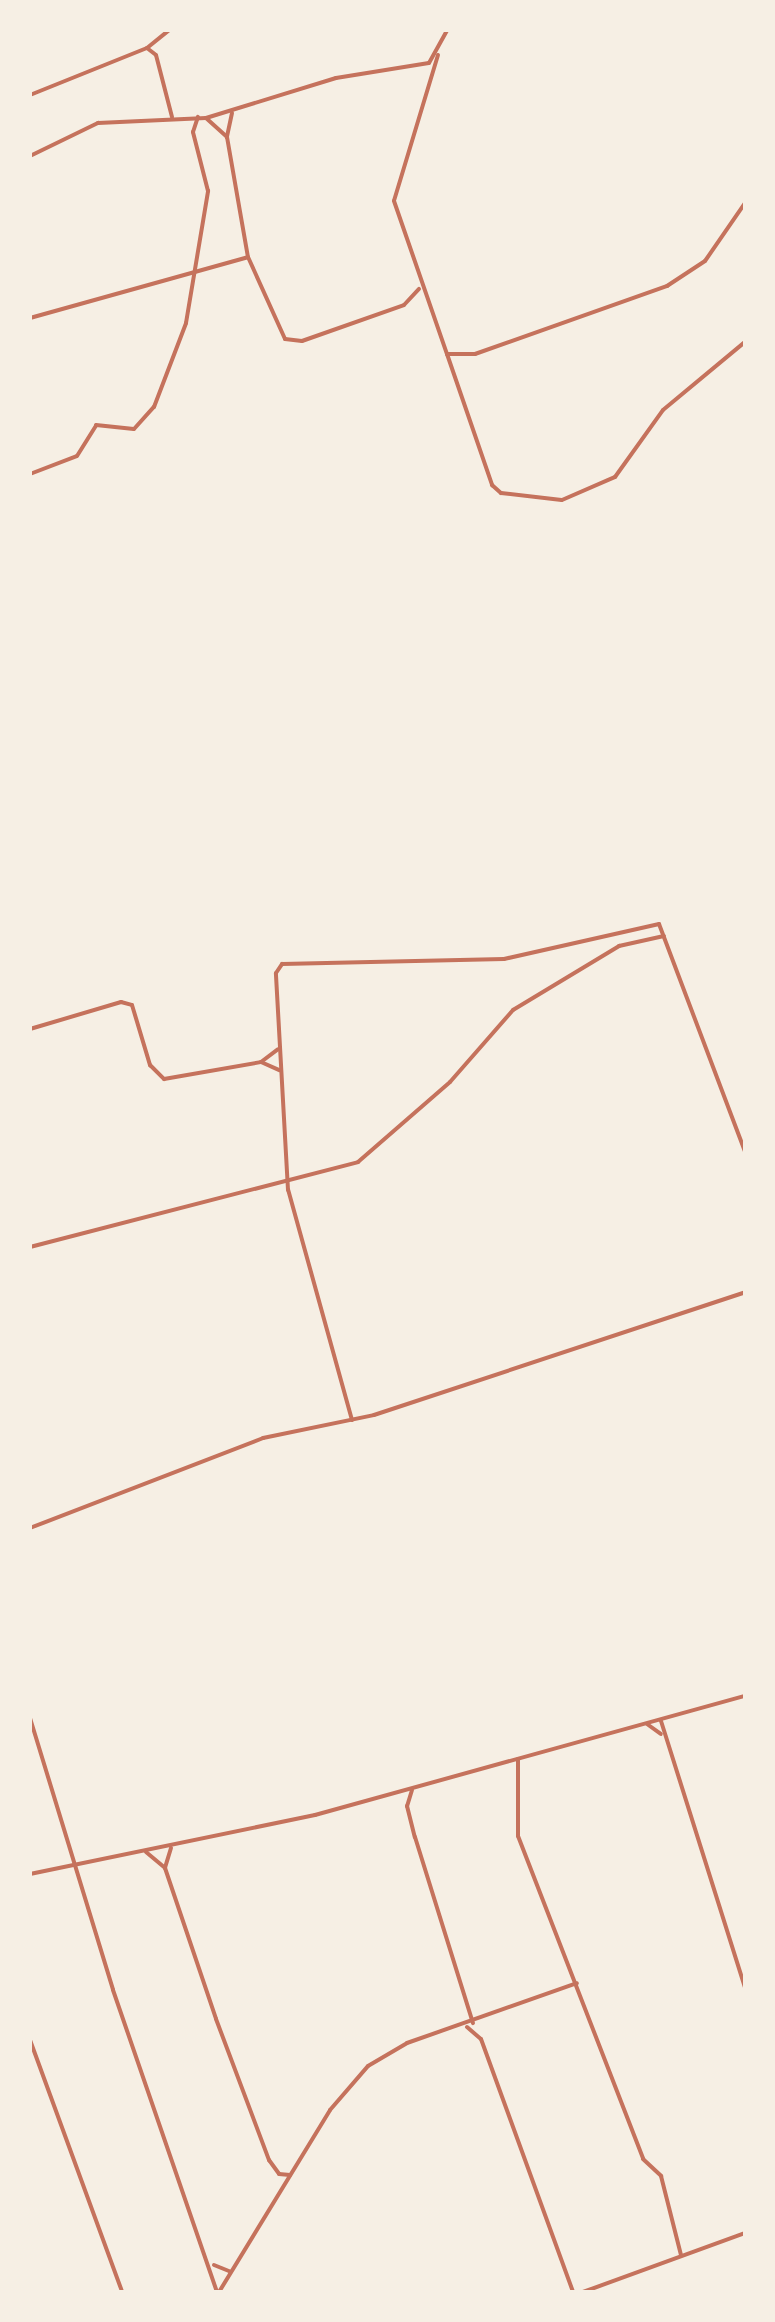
<!DOCTYPE html>
<html>
<head>
<meta charset="utf-8">
<style>
  body { margin:0 }
  #map { position:relative; width:775px; height:2322px; overflow:hidden; background:#f6efe4; font-family:"Open Sans",sans-serif }
  div>[style] { position:absolute }
  [style*='--x'] { left:calc(var(--x)*1px); top:calc(var(--y)*1px); width:calc(var(--w)*1px); rotate:calc(var(--a)*1deg) }
  .minor>* { height:4px; margin:-2px; padding:0 2px; transform-origin:2px; border-radius:2px; background:#c5725c }
  span { translate:-50% -50%; white-space:nowrap; text-align:center; line-height:1.15; -webkit-text-stroke:8px #f6efe4; paint-order:stroke }
  .frame { position:absolute; inset:0; border:32px solid #f6efe4; pointer-events:none }
</style>
</head>
<body>
<div id="map">
  <div class="minor">
    <i style="--x:147;--y:48;--w:28;--a:-39"></i>
    <i style="--x:438;--y:55;--w:152;--a:106.8"></i>
    <i style="--x:394;--y:201;--w:162;--a:70.9"></i>
    <i style="--x:447;--y:354;--w:28;--a:0"></i>
    <i style="--x:475;--y:354;--w:204;--a:-19.5"></i>
    <i style="--x:667;--y:286;--w:45;--a:-33.3"></i>
    <i style="--x:705;--y:261;--w:70;--a:-55.4"></i>
    <i style="--x:30;--y:95;--w:126;--a:-21.9"></i>
    <i style="--x:147;--y:48;--w:11;--a:38"></i>
    <i style="--x:156;--y:55;--w:64;--a:75.5"></i>
    <i style="--x:232;--y:113;--w:25;--a:102"></i>
    <i style="--x:227;--y:137;--w:122;--a:80.1"></i>
    <i style="--x:248;--y:257;--w:90;--a:65.7"></i>
    <i style="--x:285;--y:339;--w:17;--a:7"></i>
    <i style="--x:302;--y:341;--w:108;--a:-19.4"></i>
    <i style="--x:404;--y:305;--w:22;--a:-47"></i>
    <i style="--x:206;--y:118;--w:28;--a:42"></i>
    <i style="--x:30;--y:156;--w:76;--a:-25.9"></i>
    <i style="--x:98;--y:123;--w:108;--a:-2.7"></i>
    <i style="--x:206;--y:118;--w:136;--a:-17.1"></i>
    <i style="--x:336;--y:78;--w:94;--a:-9.2"></i>
    <i style="--x:429;--y:63;--w:38;--a:-61"></i>
    <i style="--x:30;--y:318;--w:226;--a:-15.6"></i>
    <i style="--x:447;--y:354;--w:139;--a:71"></i>
    <i style="--x:492;--y:485;--w:12;--a:42"></i>
    <i style="--x:501;--y:493;--w:61;--a:6.5"></i>
    <i style="--x:562;--y:500;--w:58;--a:-23.5"></i>
    <i style="--x:615;--y:477;--w:82;--a:-54.4"></i>
    <i style="--x:663;--y:410;--w:107;--a:-39.7"></i>
    <i style="--x:30;--y:474;--w:50;--a:-21"></i>
    <i style="--x:77;--y:456;--w:36;--a:-58"></i>
    <i style="--x:96;--y:425;--w:38;--a:6"></i>
    <i style="--x:134;--y:429;--w:30;--a:-48"></i>
    <i style="--x:154;--y:407;--w:90;--a:-69.1"></i>
    <i style="--x:186;--y:323;--w:134;--a:-80.5"></i>
    <i style="--x:208;--y:191;--w:61;--a:-104.3"></i>
    <i style="--x:193;--y:132;--w:16;--a:-72"></i>
    <i style="--x:30;--y:1029;--w:95;--a:-16.5"></i>
    <i style="--x:121;--y:1002;--w:11;--a:15"></i>
    <i style="--x:132;--y:1005;--w:63;--a:73.3"></i>
    <i style="--x:150;--y:1065;--w:20;--a:45"></i>
    <i style="--x:164;--y:1079;--w:98;--a:-9.9"></i>
    <i style="--x:261;--y:1062;--w:20;--a:24"></i>
    <i style="--x:261;--y:1062;--w:21;--a:-37"></i>
    <i style="--x:30;--y:1247;--w:339;--a:-14.5"></i>
    <i style="--x:358;--y:1162;--w:122;--a:-41"></i>
    <i style="--x:450;--y:1082;--w:96;--a:-48.8"></i>
    <i style="--x:513;--y:1010;--w:124;--a:-31.1"></i>
    <i style="--x:619;--y:946;--w:46;--a:-12.5"></i>
    <i style="--x:352;--y:1420;--w:239;--a:-105.5"></i>
    <i style="--x:288;--y:1190;--w:217;--a:-93.2"></i>
    <i style="--x:276;--y:973;--w:11;--a:-56"></i>
    <i style="--x:282;--y:964;--w:222;--a:-1.3"></i>
    <i style="--x:504;--y:959;--w:159;--a:-12.7"></i>
    <i style="--x:659;--y:924;--w:243;--a:69.3"></i>
    <i style="--x:30;--y:1528;--w:250;--a:-21.1"></i>
    <i style="--x:263;--y:1438;--w:113;--a:-11.7"></i>
    <i style="--x:374;--y:1415;--w:391;--a:-18.3"></i>
    <i style="--x:30;--y:1718;--w:284;--a:73"></i>
    <i style="--x:113;--y:1990;--w:319;--a:71"></i>
    <i style="--x:661;--y:1721;--w:280;--a:72.5"></i>
    <i style="--x:647;--y:1724;--w:17;--a:36"></i>
    <i style="--x:518;--y:1759;--w:77;--a:90"></i>
    <i style="--x:518;--y:1836;--w:346;--a:68.8"></i>
    <i style="--x:643;--y:2159;--w:25;--a:43"></i>
    <i style="--x:661;--y:2176;--w:81;--a:75.8"></i>
    <i style="--x:412;--y:1790;--w:17;--a:107"></i>
    <i style="--x:407;--y:1806;--w:32;--a:76"></i>
    <i style="--x:415;--y:1837;--w:195;--a:72.7"></i>
    <i style="--x:171;--y:1848;--w:21;--a:107"></i>
    <i style="--x:165;--y:1868;--w:159;--a:71.3"></i>
    <i style="--x:216;--y:2019;--w:151;--a:69.4"></i>
    <i style="--x:269;--y:2160;--w:17;--a:54"></i>
    <i style="--x:279;--y:2174;--w:11;--a:5"></i>
    <i style="--x:146;--y:1852;--w:25;--a:40"></i>
    <i style="--x:30;--y:1874;--w:291;--a:-11.7"></i>
    <i style="--x:315;--y:1815;--w:446;--a:-15.5"></i>
    <i style="--x:467;--y:2027;--w:18;--a:41"></i>
    <i style="--x:481;--y:2039;--w:269;--a:70"></i>
    <i style="--x:30;--y:2040;--w:268;--a:69.9"></i>
    <i style="--x:214;--y:2265;--w:18;--a:22"></i>
    <i style="--x:219;--y:2292;--w:213;--a:-58.6"></i>
    <i style="--x:330;--y:2110;--w:58;--a:-49.2"></i>
    <i style="--x:368;--y:2066;--w:45;--a:-30.5"></i>
    <i style="--x:407;--y:2043;--w:180;--a:-19.4"></i>
    <i style="--x:583;--y:2292;--w:172;--a:-20"></i>
  </div>
  <div class="frame"></div>
</div>
</body>
</html>
